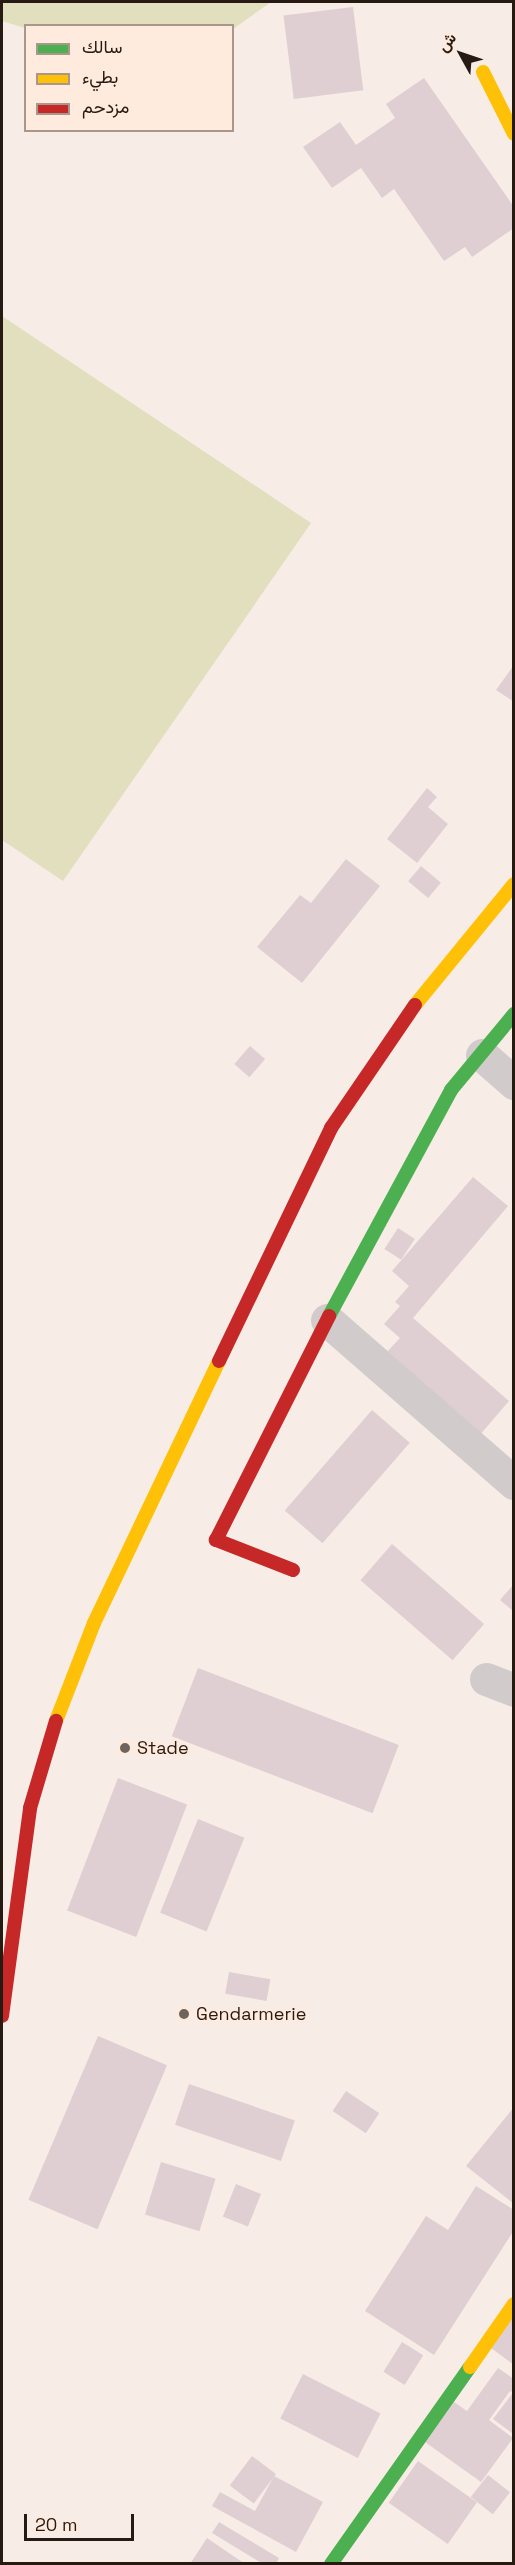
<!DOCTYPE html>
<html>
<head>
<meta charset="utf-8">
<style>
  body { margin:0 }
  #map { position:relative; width:515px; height:2565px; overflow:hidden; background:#f7ece6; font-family:"Space Grotesk",Vazirmatn,sans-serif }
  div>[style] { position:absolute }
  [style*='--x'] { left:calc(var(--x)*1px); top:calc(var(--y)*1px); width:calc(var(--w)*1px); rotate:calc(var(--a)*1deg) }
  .green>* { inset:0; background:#e1dfbd }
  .building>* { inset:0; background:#e0cfd2; transform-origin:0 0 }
  .street>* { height:33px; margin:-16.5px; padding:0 16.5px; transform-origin:16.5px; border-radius:16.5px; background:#d1cccb }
  .fast>* { height:14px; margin:-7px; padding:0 7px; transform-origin:7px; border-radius:7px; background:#4caf50 }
  .slow>* { height:14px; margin:-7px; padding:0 7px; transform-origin:7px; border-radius:7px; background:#ffc107 }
  .jam>* { height:14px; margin:-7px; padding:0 7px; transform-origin:7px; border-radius:7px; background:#c62828 }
  .dots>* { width:16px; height:16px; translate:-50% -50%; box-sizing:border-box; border:3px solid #ffebde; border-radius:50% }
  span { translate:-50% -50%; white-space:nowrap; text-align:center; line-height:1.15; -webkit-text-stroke:4.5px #ffebde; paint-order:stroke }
  .poi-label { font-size:18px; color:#261a13 }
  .left { translate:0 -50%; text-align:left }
  .frame { position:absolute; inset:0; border:3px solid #261a13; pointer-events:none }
  .legend { position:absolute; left:24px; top:24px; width:210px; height:108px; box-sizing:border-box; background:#ffebde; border:2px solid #a8978d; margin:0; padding:8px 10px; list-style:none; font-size:18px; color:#261a13 }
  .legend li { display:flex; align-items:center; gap:12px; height:30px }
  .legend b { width:30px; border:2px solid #a8978d }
  .north { position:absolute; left:431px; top:24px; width:60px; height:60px; -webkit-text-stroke:4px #ffebde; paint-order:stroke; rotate:310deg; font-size:16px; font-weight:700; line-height:24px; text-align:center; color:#261a13 }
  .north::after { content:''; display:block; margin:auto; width:21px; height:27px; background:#261a13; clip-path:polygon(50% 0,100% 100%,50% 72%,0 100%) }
  .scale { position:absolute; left:24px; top:2514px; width:110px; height:27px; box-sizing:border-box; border:3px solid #261a13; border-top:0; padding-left:8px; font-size:18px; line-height:21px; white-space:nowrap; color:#261a13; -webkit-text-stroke:4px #ffebde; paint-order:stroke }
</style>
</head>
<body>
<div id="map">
  <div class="green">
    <i style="clip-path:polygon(2px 2px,271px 2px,233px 29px,232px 26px,25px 28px,2px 21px)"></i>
    <i style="clip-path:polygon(2px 316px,311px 523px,63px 881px,2px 840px)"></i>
  </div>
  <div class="building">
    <i style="left:353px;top:7px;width:84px;height:70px;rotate:83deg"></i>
    <i style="clip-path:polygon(424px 78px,514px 207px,514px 228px,472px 257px,465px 247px,444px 261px,394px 189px,382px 198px,361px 168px,332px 188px,303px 147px,340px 122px,356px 145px,395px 118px,386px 104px)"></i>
    <i style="clip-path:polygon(514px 665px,514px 702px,496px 690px)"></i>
    <i style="clip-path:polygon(427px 788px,437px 797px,428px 807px,448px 824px,417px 863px,387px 839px)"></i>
    <i style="clip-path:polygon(346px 859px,380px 886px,302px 983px,257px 947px,300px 895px,311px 903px)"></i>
    <i style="left:421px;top:866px;width:26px;height:20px;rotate:40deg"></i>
    <i style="left:250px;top:1046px;width:20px;height:24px;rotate:41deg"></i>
    <i style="clip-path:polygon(473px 1177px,508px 1206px,413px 1318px,509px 1401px,479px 1436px,385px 1354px,400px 1338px,384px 1324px,400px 1306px,395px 1302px,409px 1286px,392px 1271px)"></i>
    <i style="left:398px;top:1228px;width:20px;height:25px;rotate:33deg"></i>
    <i style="left:372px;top:1410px;width:50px;height:133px;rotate:41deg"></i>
    <i style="left:392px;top:1544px;width:122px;height:48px;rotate:41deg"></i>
    <i style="clip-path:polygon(514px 1584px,514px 1612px,500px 1600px)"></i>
    <i style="left:198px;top:1668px;width:215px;height:73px;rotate:21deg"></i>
    <i style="left:118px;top:1778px;width:74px;height:142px;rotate:21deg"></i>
    <i style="left:198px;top:1819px;width:50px;height:101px;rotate:22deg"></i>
    <i style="left:229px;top:1972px;width:42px;height:22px;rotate:10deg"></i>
    <i style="left:98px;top:2036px;width:75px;height:178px;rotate:23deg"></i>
    <i style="left:189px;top:2084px;width:112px;height:43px;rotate:19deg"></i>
    <i style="left:346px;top:2091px;width:40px;height:24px;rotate:34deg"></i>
    <i style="clip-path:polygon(514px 2107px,514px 2204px,466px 2166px)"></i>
    <i style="left:161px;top:2162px;width:57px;height:55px;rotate:17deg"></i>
    <i style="left:236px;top:2184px;width:27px;height:35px;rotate:22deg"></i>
    <i style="clip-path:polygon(476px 2186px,514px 2210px,514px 2230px,434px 2355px,365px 2311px,426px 2216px,448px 2230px)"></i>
    <i style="clip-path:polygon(514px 2310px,514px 2365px,487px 2345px)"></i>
    <i style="left:402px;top:2342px;width:25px;height:35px;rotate:32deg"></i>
    <i style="clip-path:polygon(498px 2368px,514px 2379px,514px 2393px,510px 2391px,489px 2420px,513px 2438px,481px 2482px,425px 2442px,454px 2402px,467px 2411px)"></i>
    <i style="left:303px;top:2374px;width:87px;height:50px;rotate:27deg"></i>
    <i style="clip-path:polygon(512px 2394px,514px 2395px,512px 2433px,493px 2419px)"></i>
    <i style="left:252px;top:2456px;width:30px;height:37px;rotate:37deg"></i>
    <i style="left:418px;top:2461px;width:72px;height:51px;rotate:35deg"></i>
    <i style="left:488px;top:2475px;width:28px;height:28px;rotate:38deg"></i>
    <i style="clip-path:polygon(274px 2476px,323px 2502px,296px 2552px,212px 2506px,220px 2492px,255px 2511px)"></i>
    <i style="clip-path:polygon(219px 2522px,279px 2558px,276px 2564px,263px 2564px,212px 2533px)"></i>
    <i style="clip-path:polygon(207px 2538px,245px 2564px,190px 2564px)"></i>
  </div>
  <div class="street">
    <i style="--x:482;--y:1055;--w:43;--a:41.2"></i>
    <i style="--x:327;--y:1320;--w:248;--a:41.1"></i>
    <i style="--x:486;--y:1679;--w:30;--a:21"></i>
  </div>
  <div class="fast">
    <i style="--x:329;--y:1316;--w:257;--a:-61.6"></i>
    <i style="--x:451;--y:1090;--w:99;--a:-50.3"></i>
    <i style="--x:331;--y:2564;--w:241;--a:-54.8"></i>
  </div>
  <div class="slow">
    <i style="--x:483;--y:72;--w:69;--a:63.4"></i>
    <i style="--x:415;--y:1005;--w:156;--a:-50.7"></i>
    <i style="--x:56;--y:1721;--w:105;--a:-68.8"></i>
    <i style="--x:94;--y:1623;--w:290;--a:-64.5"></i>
    <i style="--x:470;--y:2367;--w:77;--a:-55.1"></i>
  </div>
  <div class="jam">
    <i style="--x:219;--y:1361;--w:259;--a:-64.3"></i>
    <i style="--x:331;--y:1128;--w:149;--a:-55.7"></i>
    <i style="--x:293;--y:1570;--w:83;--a:-158.7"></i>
    <i style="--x:216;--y:1540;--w:251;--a:-63.2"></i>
    <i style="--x:2;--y:2016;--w:210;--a:-82.3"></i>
    <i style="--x:30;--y:1808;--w:91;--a:-73.4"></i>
  </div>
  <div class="dots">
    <i style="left:125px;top:1748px;background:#6f645d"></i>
    <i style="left:184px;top:2014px;background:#6f645d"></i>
  </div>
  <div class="poi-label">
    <span class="left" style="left:137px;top:1748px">Stade</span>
    <span class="left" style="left:196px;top:2014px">Gendarmerie</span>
  </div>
  <div class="frame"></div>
  <ul class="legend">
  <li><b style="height:8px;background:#4caf50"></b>سالك</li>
  <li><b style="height:8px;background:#ffc107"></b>بطيء</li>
  <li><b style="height:8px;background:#c62828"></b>مزدحم</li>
  </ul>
  <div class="north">ش</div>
  <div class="scale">20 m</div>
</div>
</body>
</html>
